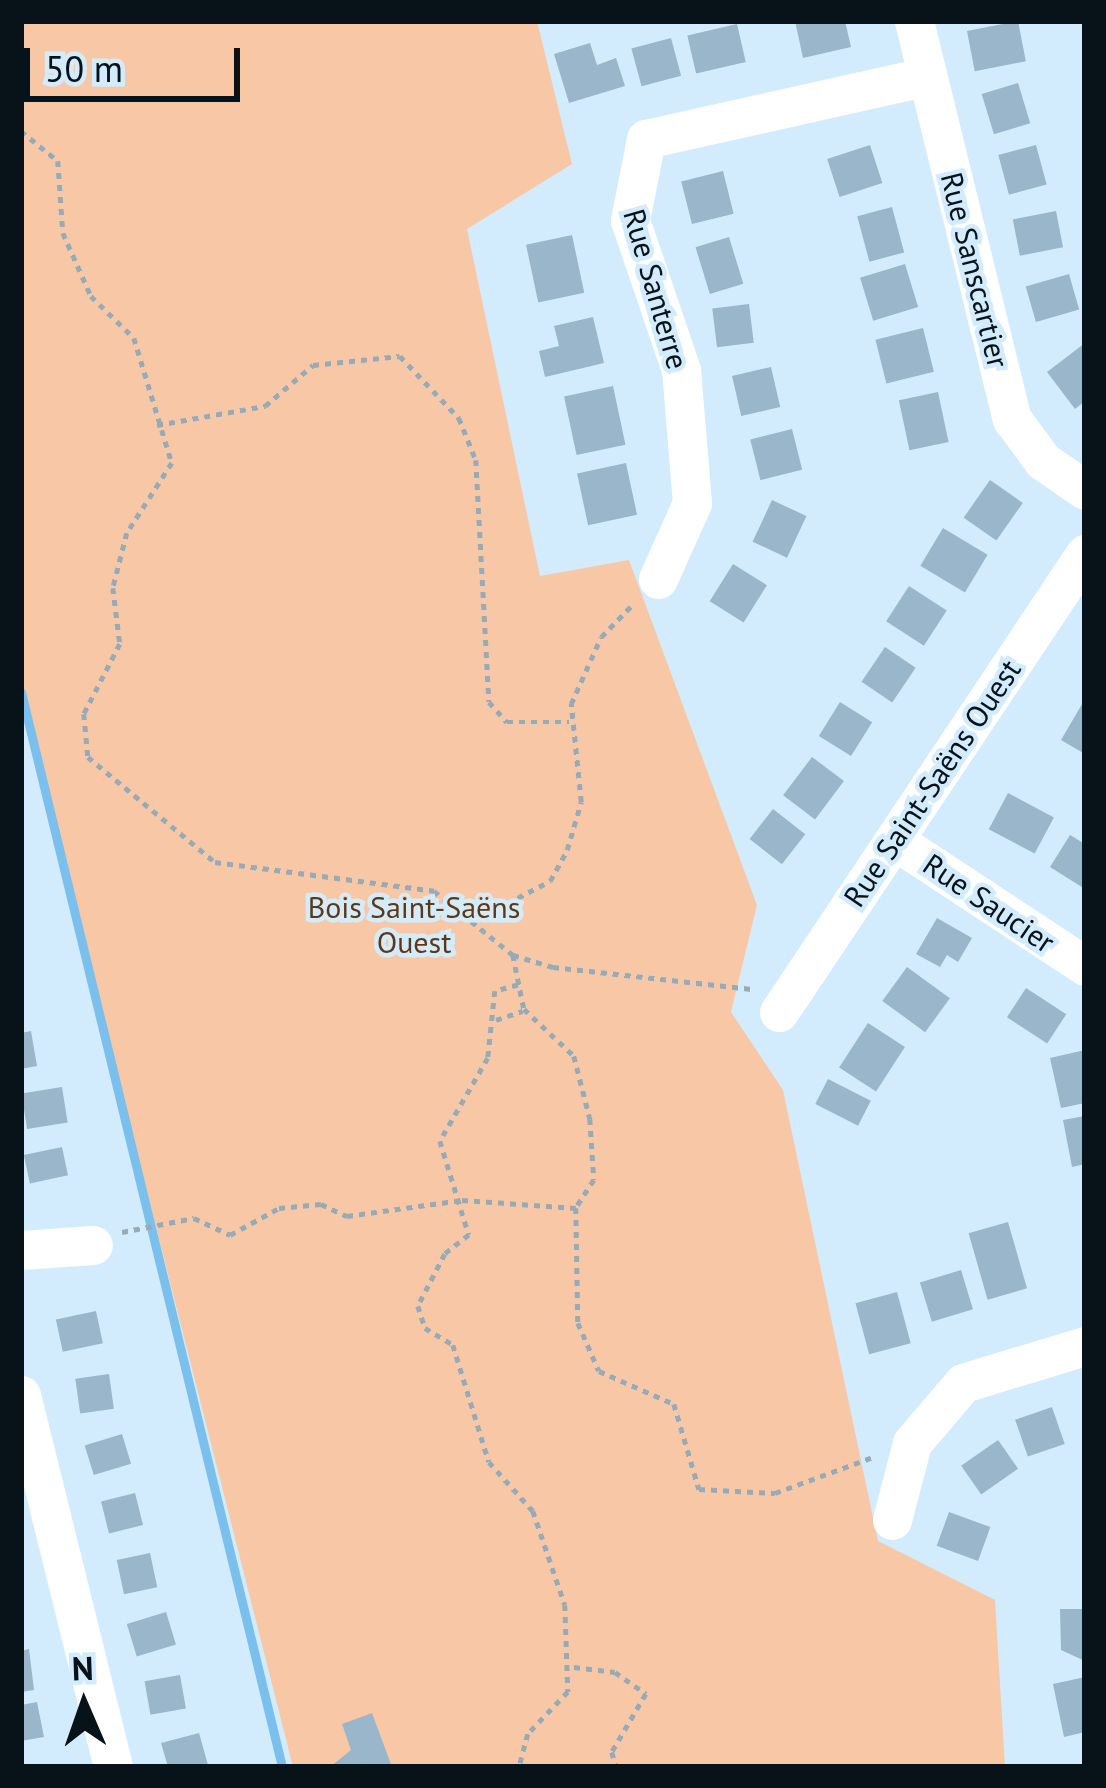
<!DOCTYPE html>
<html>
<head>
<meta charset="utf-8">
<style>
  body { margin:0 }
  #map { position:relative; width:1106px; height:1788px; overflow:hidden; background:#d3ecfd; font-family:"PT Sans",sans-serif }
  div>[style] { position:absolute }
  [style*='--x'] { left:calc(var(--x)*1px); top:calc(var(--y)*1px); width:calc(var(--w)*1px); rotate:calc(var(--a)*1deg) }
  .green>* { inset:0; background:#f8c8a6 }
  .stream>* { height:9px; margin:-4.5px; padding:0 4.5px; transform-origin:4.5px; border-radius:4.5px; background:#7bc0ec }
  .building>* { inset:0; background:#99b6ca; transform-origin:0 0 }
  .path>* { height:4.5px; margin-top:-2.25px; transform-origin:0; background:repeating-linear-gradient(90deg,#96aab8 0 6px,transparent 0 12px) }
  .minor>* { height:39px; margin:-19.5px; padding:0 19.5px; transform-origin:19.5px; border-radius:19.5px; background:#fff }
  span { translate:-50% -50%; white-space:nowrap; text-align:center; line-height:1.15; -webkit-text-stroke:9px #d3ecfd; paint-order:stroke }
  .street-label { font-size:30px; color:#081219 }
  .park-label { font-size:30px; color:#603716 }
  .frame { position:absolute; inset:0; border:24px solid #081219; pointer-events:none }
  .north { position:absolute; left:24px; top:1644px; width:120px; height:120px; -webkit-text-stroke:9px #d3ecfd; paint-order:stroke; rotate:358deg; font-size:33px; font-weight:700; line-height:48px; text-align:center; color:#081219 }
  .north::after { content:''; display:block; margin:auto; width:42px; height:54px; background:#081219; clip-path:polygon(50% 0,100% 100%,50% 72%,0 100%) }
  .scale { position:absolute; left:24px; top:48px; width:216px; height:54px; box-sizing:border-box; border:6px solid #081219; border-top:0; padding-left:15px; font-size:36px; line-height:42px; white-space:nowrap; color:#081219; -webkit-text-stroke:9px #d3ecfd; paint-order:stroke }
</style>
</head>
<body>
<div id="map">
  <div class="green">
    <i style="clip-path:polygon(21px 21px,537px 21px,572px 164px,467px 229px,540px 576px,629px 560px,757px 905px,731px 1012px,783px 1090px,878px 1541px,995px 1600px,1005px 1767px,293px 1767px,21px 695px)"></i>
  </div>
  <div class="stream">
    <i style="--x:21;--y:692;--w:1106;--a:76.35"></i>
  </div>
  <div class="building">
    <i style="clip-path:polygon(795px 21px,845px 21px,851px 47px,803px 58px)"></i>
    <i style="left:1018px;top:21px;width:41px;height:52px;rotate:79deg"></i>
    <i style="left:737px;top:24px;width:39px;height:51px;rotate:77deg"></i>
    <i style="left:671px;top:38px;width:39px;height:41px;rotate:75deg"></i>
    <i style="clip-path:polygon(590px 43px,597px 65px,616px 58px,625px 86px,569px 103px,554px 54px)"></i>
    <i style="left:1018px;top:83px;width:42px;height:38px;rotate:73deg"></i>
    <i style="left:870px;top:145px;width:40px;height:45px;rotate:72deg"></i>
    <i style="left:1036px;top:145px;width:41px;height:39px;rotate:75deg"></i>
    <i style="left:723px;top:171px;width:44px;height:43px;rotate:76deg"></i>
    <i style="left:892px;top:207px;width:47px;height:36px;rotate:75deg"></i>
    <i style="left:1056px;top:211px;width:37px;height:44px;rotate:79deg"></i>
    <i style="left:572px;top:235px;width:59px;height:47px;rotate:78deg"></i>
    <i style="left:729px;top:237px;width:49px;height:35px;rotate:73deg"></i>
    <i style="left:905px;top:264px;width:45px;height:47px;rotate:73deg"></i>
    <i style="left:1069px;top:274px;width:37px;height:45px;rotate:74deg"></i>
    <i style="left:749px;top:304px;width:39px;height:37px;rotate:83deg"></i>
    <i style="clip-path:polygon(593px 317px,604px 363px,545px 377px,539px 351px,559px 346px,554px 326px)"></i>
    <i style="left:923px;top:328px;width:45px;height:49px;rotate:76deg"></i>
    <i style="clip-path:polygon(1085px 343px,1085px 401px,1075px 409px,1047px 372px)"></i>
    <i style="left:771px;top:367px;width:41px;height:40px;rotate:77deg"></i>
    <i style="left:613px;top:386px;width:60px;height:50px;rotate:78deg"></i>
    <i style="left:938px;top:392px;width:51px;height:40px;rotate:78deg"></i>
    <i style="left:792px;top:429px;width:42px;height:43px;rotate:76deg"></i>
    <i style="left:626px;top:463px;width:53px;height:50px;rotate:78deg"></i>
    <i style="left:990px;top:480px;width:40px;height:46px;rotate:35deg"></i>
    <i style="left:772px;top:500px;width:38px;height:46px;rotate:25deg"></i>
    <i style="left:943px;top:528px;width:52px;height:44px;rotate:31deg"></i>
    <i style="left:733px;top:564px;width:40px;height:44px;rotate:32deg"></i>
    <i style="left:909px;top:586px;width:45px;height:42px;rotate:33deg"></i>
    <i style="left:885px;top:647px;width:37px;height:42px;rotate:34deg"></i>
    <i style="clip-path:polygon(1085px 699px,1085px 754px,1061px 740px)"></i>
    <i style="left:840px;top:702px;width:38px;height:40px;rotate:32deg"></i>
    <i style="left:812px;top:757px;width:40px;height:48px;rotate:37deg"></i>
    <i style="left:1008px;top:793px;width:52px;height:41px;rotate:28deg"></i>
    <i style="left:773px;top:809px;width:41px;height:38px;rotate:38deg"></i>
    <i style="clip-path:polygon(1070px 835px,1085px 844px,1085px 889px,1050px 867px)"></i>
    <i style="clip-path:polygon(937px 918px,972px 938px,958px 962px,947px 955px,940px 967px,916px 954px)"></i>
    <i style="left:907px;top:967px;width:53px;height:42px;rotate:36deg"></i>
    <i style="left:1026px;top:988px;width:48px;height:35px;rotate:33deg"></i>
    <i style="left:868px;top:1023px;width:44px;height:53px;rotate:33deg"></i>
    <i style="clip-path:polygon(31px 1031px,37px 1066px,21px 1069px,21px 1033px)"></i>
    <i style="clip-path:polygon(1085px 1050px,1085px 1103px,1061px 1108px,1050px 1058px)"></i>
    <i style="left:828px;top:1079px;width:48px;height:28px;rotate:27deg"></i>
    <i style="left:62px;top:1087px;width:36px;height:41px;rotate:81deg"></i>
    <i style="clip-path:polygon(1085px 1116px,1085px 1164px,1072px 1167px,1063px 1120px)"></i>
    <i style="left:62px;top:1147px;width:29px;height:39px;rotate:78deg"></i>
    <i style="left:1008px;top:1222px;width:69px;height:41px;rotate:74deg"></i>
    <i style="left:961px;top:1270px;width:41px;height:43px;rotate:73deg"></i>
    <i style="left:897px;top:1292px;width:53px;height:43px;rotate:75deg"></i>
    <i style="left:96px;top:1311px;width:33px;height:41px;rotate:78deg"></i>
    <i style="left:109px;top:1374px;width:35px;height:34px;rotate:82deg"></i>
    <i style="left:1052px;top:1407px;width:39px;height:39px;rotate:71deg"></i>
    <i style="left:122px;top:1434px;width:31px;height:39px;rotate:73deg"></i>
    <i style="left:998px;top:1440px;width:35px;height:45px;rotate:55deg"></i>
    <i style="left:135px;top:1493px;width:33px;height:35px;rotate:76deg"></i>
    <i style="left:949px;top:1512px;width:44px;height:36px;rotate:20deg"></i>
    <i style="left:150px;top:1553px;width:35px;height:34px;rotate:78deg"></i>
    <i style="clip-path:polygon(1060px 1609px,1085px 1609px,1085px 1661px,1061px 1650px)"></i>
    <i style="left:166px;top:1612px;width:34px;height:41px;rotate:73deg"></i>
    <i style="clip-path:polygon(29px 1649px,34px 1690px,21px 1692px,21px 1651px)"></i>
    <i style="left:180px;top:1675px;width:34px;height:36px;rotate:80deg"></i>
    <i style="clip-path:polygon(1085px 1677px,1085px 1732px,1064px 1737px,1053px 1684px)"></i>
    <i style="clip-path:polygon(37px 1702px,44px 1737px,21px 1741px,21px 1705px)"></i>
    <i style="clip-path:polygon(372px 1713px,392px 1767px,330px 1767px,351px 1750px,342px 1724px)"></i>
    <i style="clip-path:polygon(199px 1733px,208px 1765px,168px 1767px,161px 1743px)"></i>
  </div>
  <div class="path">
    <i style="--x:21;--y:131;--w:48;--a:39"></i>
    <i style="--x:58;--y:161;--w:72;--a:86"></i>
    <i style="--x:63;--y:233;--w:69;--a:66"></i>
    <i style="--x:91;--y:296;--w:60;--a:44.3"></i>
    <i style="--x:134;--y:338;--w:131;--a:73.1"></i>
    <i style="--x:172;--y:463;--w:83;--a:122.7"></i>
    <i style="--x:127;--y:533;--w:57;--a:104.3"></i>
    <i style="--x:113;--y:588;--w:56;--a:82.9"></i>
    <i style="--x:120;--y:644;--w:79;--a:117.2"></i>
    <i style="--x:84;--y:714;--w:43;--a:84.7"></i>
    <i style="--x:88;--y:757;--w:165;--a:39.6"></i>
    <i style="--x:215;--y:862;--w:221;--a:7.5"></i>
    <i style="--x:434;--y:891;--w:102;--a:39"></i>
    <i style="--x:513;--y:955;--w:42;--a:16.7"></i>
    <i style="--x:553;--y:967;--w:200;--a:6.3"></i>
    <i style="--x:157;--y:425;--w:110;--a:-10"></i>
    <i style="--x:265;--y:406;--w:63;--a:-40.5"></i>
    <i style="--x:313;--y:365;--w:87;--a:-5.9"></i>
    <i style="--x:400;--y:356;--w:86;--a:46.4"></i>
    <i style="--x:459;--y:418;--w:45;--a:68"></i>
    <i style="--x:476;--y:460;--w:242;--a:86.9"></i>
    <i style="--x:489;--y:702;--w:27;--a:48"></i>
    <i style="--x:507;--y:722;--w:62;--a:0"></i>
    <i style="--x:475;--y:920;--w:85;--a:-27.5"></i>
    <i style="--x:550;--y:881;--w:35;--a:-61"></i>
    <i style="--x:567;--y:850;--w:50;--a:-73.7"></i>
    <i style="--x:581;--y:802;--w:99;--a:-95.8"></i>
    <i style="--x:571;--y:704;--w:73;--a:-65.9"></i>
    <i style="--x:601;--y:637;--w:46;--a:-45.9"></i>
    <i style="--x:513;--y:955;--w:55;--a:78.5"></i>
    <i style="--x:524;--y:1009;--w:69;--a:43.2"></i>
    <i style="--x:574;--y:1056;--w:65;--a:75.7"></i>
    <i style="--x:590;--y:1119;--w:61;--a:86.2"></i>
    <i style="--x:594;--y:1180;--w:33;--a:123"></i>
    <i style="--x:576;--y:1208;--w:115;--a:89"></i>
    <i style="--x:578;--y:1323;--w:52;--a:66.4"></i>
    <i style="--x:599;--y:1371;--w:82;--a:23.7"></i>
    <i style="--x:674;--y:1404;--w:89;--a:73.6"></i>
    <i style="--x:699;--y:1489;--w:76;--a:3"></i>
    <i style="--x:775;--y:1493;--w:104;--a:-20.2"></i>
    <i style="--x:518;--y:985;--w:24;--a:165"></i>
    <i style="--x:495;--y:991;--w:67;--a:96"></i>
    <i style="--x:488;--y:1058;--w:96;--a:120"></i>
    <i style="--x:440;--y:1141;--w:98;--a:72.9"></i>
    <i style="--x:469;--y:1235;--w:31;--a:142"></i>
    <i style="--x:445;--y:1254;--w:59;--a:117.4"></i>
    <i style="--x:418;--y:1306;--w:23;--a:72"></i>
    <i style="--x:425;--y:1328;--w:33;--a:31"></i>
    <i style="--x:453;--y:1345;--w:122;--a:72.9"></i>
    <i style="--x:489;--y:1462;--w:66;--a:48.1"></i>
    <i style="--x:533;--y:1511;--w:99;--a:71.2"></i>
    <i style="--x:565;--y:1605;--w:87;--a:88"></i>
    <i style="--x:568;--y:1692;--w:58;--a:133.6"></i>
    <i style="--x:528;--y:1734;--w:34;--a:105"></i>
    <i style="--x:496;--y:1020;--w:28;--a:-19"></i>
    <i style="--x:122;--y:1232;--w:73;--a:-11"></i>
    <i style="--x:194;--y:1218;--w:40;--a:25"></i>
    <i style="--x:230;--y:1235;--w:56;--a:-28.9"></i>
    <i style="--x:279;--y:1208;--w:42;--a:-5.4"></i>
    <i style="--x:321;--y:1204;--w:29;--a:25"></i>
    <i style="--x:347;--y:1216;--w:116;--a:-7.9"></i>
    <i style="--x:462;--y:1200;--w:114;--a:4"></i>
    <i style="--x:574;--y:1667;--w:41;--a:7"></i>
    <i style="--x:615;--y:1672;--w:38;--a:35"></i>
    <i style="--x:646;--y:1694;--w:67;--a:120.4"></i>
    <i style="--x:612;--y:1752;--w:16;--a:75"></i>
  </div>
  <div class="minor">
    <i style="--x:914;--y:21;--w:410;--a:76.2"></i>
    <i style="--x:1012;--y:419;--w:52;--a:53.6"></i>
    <i style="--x:1043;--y:461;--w:51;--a:34.6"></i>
    <i style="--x:658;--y:579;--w:83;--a:-65.9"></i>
    <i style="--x:692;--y:503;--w:133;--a:-94.7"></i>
    <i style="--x:681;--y:370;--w:158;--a:-108.8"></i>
    <i style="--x:630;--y:220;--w:83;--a:-78.8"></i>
    <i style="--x:646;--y:139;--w:288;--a:-12.6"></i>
    <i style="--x:894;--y:840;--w:229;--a:33.4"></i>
    <i style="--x:779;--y:1012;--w:551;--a:-56.25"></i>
    <i style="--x:21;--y:1250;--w:72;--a:-4"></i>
    <i style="--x:21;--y:1395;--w:383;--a:76.1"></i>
    <i style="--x:892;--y:1520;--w:80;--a:-75.4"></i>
    <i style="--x:912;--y:1443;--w:79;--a:-49.6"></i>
    <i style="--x:963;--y:1383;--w:127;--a:-16.9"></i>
  </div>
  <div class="street-label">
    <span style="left:975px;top:270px;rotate:76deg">Rue Sanscartier</span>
    <span style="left:656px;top:289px;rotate:74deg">Rue Santerre</span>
    <span style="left:932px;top:783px;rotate:-56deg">Rue Saint-Saëns Ouest</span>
    <span style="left:989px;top:903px;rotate:34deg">Rue Saucier</span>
  </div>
  <div class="park-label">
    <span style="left:414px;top:924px">Bois Saint-Saëns<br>Ouest</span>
  </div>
  <div class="frame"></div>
  <div class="north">N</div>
  <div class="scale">50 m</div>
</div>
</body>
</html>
